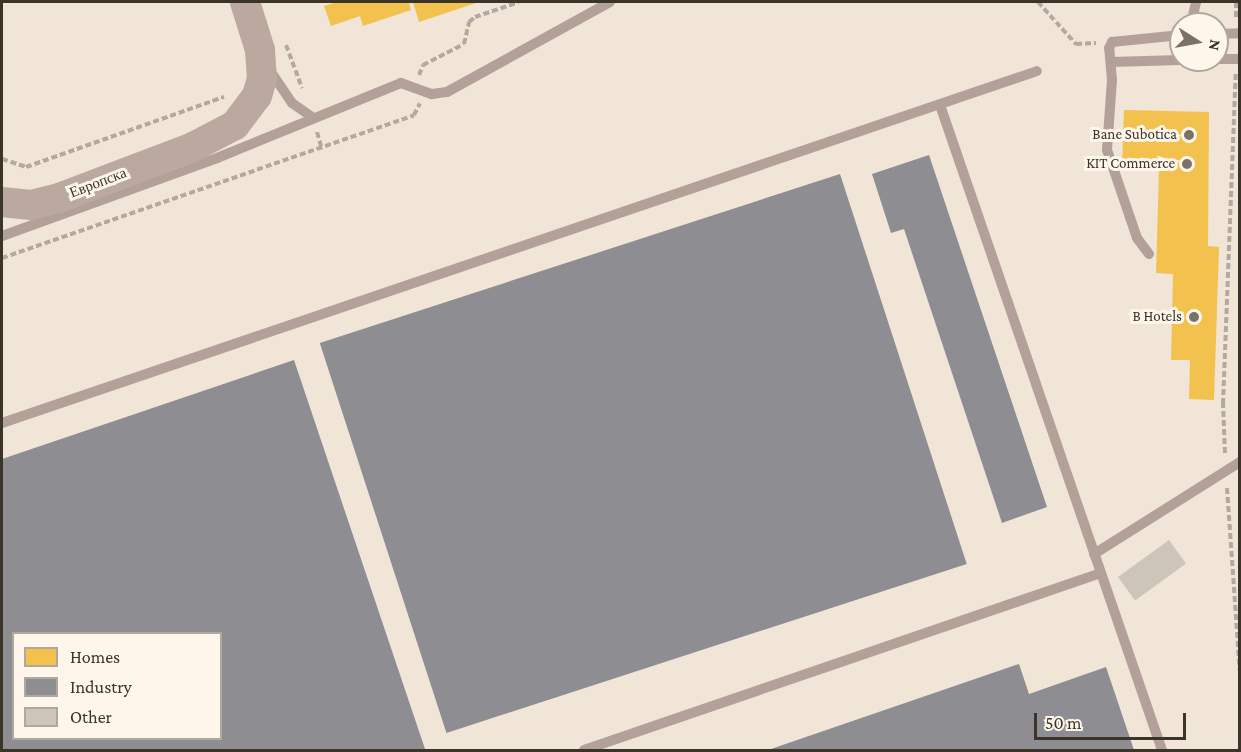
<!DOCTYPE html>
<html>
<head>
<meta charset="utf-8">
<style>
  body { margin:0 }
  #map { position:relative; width:1241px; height:752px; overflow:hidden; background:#f0e5d6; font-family:"Crimson Pro",serif }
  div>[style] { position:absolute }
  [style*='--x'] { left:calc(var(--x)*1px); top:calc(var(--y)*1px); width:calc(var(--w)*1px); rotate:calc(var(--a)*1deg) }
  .homes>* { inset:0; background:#f2c14e }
  .industry>* { inset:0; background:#8d8d92; transform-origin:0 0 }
  .building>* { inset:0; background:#cdc5b9; transform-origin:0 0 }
  .path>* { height:4px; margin-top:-2px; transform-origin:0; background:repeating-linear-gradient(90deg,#b4a9a0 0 6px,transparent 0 9px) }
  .lane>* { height:10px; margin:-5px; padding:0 5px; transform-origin:5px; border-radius:5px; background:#b3a199 }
  .secondary>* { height:30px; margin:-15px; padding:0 15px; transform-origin:15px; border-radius:15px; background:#bba99f }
  .dots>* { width:16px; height:16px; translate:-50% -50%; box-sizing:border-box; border:3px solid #fef6eb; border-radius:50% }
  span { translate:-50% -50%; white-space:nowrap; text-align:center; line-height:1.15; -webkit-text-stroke:6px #fef6eb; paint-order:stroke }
  .poi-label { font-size:15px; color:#3b3429 }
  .right { translate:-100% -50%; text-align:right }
  .street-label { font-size:15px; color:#3b3429 }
  .frame { position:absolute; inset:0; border:3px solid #3b3429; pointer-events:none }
  .legend { position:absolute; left:12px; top:632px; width:210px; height:108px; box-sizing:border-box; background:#fef6eb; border:2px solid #b0a89d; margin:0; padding:8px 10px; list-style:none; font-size:18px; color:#3b3429 }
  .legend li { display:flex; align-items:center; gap:12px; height:30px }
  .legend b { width:30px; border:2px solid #b0a89d }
  .north { position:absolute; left:1169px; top:12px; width:60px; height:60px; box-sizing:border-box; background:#fef6eb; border:2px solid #b0a89d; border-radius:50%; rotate:101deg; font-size:16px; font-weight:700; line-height:24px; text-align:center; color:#3b3429 }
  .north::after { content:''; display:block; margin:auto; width:21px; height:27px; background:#7a7266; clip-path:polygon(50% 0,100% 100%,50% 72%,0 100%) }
  .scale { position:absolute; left:1034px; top:713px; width:152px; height:27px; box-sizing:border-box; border:3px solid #3b3429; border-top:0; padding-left:8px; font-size:18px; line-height:21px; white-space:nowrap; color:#3b3429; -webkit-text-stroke:4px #fef6eb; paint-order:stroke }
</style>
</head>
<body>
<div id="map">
  <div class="homes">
    <i style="clip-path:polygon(337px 2px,479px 2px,419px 22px,413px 2px,409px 3px,411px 10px,363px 26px,360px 16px,331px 26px,324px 6px)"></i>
    <i style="clip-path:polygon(1124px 110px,1209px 112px,1208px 246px,1219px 247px,1214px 400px,1189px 399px,1190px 360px,1171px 360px,1173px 274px,1156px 273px,1159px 169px,1122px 167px)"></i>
  </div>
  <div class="industry">
    <i style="clip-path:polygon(929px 155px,1047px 507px,1002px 523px,904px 229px,891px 233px,872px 174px)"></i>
    <i style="left:840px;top:174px;width:410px;height:547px;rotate:72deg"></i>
    <i style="clip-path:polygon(evenodd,294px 360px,425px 749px,2px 750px,2px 459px,294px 360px,14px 634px,220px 634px,220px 738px,14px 738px,14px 634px)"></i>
    <i style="clip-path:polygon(1019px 664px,1029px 694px,1106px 667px,1134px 750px,768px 750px)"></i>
  </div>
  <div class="building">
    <i style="left:1169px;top:540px;width:29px;height:63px;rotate:54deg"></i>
  </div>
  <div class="path">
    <i style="--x:1038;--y:2;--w:57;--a:47.9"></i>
    <i style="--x:1076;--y:44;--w:20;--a:-3"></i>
    <i style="--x:1236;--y:2;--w:17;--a:90"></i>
    <i style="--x:286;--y:45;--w:46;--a:69.6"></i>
    <i style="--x:419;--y:75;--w:11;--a:-68"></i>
    <i style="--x:423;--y:65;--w:46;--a:-27.1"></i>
    <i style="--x:464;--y:44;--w:23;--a:-77"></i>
    <i style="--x:469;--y:22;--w:8;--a:-40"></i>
    <i style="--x:475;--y:17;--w:46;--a:-18.8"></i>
    <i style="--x:317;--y:132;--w:18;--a:74"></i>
    <i style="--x:2;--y:159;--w:25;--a:18"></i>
    <i style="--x:26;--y:167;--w:210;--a:-19.5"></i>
    <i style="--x:2;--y:258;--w:436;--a:-19.1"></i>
    <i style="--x:414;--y:115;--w:13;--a:-63"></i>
    <i style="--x:1225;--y:453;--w:49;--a:-92.3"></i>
    <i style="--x:1223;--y:404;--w:333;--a:-87.8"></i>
    <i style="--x:1227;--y:488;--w:184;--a:86"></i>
  </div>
  <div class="lane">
    <i style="--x:1191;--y:24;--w:23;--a:-77"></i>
    <i style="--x:1217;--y:34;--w:23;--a:-2"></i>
    <i style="--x:1217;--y:59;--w:23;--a:0"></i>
    <i style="--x:1111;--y:62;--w:70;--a:-1.6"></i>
    <i style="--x:269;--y:69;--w:41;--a:55.9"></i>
    <i style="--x:292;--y:103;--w:24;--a:35"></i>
    <i style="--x:940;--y:105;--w:682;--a:71.01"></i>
    <i style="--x:2;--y:236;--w:229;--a:-19.9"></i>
    <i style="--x:217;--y:158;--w:199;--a:-22.2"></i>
    <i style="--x:401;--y:83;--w:33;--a:20"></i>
    <i style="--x:432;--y:94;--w:15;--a:-8"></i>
    <i style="--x:447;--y:92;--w:186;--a:-28.9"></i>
    <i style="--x:1149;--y:254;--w:20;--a:-127"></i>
    <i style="--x:1137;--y:238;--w:93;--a:-108.8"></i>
    <i style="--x:1107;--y:150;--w:70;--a:-85.9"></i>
    <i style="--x:1112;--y:80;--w:32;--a:-95"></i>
    <i style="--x:1109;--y:48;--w:7;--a:-63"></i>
    <i style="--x:1112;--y:42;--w:69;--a:-5.8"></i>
    <i style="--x:2;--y:423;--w:1093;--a:-18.78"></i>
    <i style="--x:1094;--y:554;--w:173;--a:-32.2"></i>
    <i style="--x:584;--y:750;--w:546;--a:-18.9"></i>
  </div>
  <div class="secondary">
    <i style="--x:2;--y:202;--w:29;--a:6"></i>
    <i style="--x:31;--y:205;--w:29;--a:-14"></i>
    <i style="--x:59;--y:198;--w:143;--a:-20.8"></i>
    <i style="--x:193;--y:147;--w:47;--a:-27.6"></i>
    <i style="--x:235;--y:125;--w:36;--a:-53"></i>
    <i style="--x:257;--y:96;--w:18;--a:-74"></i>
    <i style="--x:262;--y:79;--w:29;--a:-94"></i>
    <i style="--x:260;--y:50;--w:50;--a:-107.4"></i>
  </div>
  <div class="dots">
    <i style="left:1189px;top:135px;background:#7a7266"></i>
    <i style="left:1187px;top:164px;background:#7a7266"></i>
    <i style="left:1194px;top:317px;background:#7a7266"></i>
  </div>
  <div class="poi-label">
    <span class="right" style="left:1177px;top:135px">Bane Subotica</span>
    <span class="right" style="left:1175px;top:164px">KIT Commerce</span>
    <span class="right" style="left:1182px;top:317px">B Hotels</span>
  </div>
  <div class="street-label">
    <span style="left:98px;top:183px;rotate:-21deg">Европска</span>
  </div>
  <div class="frame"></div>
  <ul class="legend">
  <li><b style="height:16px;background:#f2c14e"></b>Homes</li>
  <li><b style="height:16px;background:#8d8d92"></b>Industry</li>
  <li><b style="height:16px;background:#cdc5b9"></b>Other</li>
  </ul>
  <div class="north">N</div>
  <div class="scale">50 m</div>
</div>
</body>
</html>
